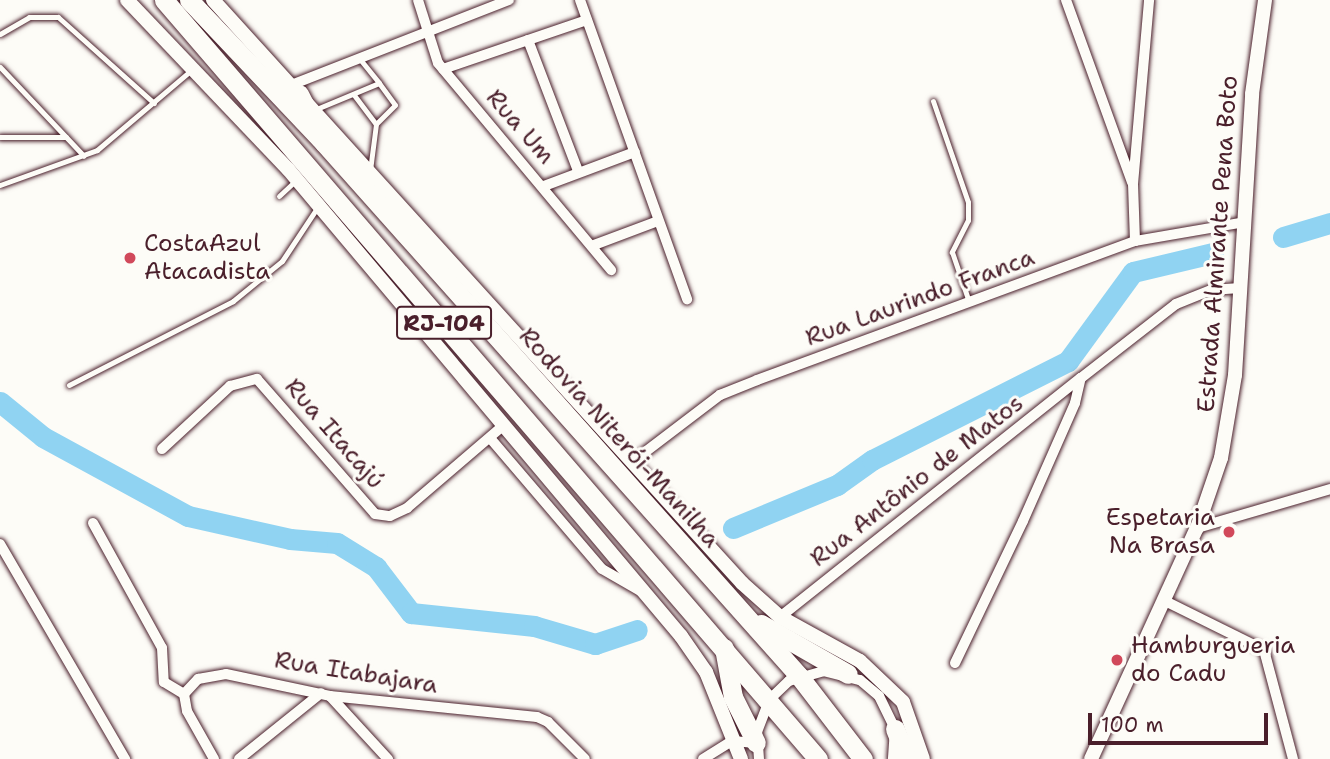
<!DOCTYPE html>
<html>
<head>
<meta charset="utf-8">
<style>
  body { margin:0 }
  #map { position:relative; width:1330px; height:759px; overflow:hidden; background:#fdfcf7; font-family:"Shantell Sans",sans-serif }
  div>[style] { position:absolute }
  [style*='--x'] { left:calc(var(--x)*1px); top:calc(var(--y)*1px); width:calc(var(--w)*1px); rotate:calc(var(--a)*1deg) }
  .river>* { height:21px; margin:-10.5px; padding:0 10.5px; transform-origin:10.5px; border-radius:10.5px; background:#90d3f2 }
  .roads { filter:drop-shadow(0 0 2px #4a1f2b) drop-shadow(0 0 2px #4a1f2b) }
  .lane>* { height:5px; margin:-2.5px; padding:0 2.5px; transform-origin:2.5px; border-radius:2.5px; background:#fdfcf7 }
  .street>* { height:10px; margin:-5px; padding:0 5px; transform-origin:5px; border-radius:5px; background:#fdfcf7 }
  .secondary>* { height:14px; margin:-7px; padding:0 7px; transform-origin:7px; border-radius:7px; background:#fdfcf7 }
  .highway>* { height:19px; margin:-9.5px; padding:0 9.5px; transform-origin:9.5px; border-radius:9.5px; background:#fdfcf7 }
  .dots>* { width:19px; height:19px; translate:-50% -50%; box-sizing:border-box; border:4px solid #fdfcf7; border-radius:50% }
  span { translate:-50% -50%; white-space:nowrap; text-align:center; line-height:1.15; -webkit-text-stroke:6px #fdfcf7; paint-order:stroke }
  .shield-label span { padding:2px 5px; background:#fdfcf7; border:2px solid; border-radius:5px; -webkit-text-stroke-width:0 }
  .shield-label { font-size:23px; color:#4a1f2b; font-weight:700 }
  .street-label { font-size:24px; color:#4a1f2b }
  .poi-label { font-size:24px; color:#4a1f2b }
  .left { translate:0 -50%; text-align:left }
  .right { translate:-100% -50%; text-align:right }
  .scale { position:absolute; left:1088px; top:713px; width:180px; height:32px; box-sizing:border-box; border:4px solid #4a1f2b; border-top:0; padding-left:9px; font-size:21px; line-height:24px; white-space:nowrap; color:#4a1f2b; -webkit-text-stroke:5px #fdfcf7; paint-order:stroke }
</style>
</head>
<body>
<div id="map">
  <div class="river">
    <i style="--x:1283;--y:237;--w:49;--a:-16.6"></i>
    <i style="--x:0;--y:402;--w:55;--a:39.1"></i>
    <i style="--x:43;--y:437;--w:165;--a:28.6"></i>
    <i style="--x:188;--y:516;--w:105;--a:12.7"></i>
    <i style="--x:290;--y:539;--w:47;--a:4.9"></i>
    <i style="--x:337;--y:543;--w:46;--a:31.6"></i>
    <i style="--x:376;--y:567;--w:58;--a:52.7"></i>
    <i style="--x:411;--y:613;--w:124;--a:6"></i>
    <i style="--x:534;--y:626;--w:64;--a:16.4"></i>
    <i style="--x:595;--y:644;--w:44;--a:-18.4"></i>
    <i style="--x:733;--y:528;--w:113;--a:-22.5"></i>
    <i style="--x:837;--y:485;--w:43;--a:-35.5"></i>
    <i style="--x:872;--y:460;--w:220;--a:-26.8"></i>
    <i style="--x:1068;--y:361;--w:110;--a:-53.9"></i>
    <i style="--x:1133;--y:272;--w:82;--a:-13.4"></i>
  </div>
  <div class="roads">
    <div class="lane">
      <i style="--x:0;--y:34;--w:34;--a:-30"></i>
      <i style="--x:29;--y:17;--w:29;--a:0"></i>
      <i style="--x:58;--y:17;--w:129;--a:41.9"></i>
      <i style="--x:359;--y:58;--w:32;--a:51"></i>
      <i style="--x:0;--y:67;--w:122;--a:46.7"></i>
      <i style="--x:354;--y:95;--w:36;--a:53"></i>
      <i style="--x:933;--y:101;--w:107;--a:70.9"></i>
      <i style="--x:968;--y:202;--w:18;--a:90"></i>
      <i style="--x:968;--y:220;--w:36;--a:117"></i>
      <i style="--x:952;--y:252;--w:53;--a:71.2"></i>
      <i style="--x:314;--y:110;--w:70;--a:-22.6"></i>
      <i style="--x:379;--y:83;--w:27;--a:54"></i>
      <i style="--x:395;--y:105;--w:27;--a:135"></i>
      <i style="--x:376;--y:124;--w:46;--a:97.4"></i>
      <i style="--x:0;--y:137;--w:66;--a:0"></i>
      <i style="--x:0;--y:185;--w:103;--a:-19.8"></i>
      <i style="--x:97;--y:150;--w:122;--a:-40.3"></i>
      <i style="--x:279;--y:196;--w:22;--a:-43"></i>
      <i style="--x:69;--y:385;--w:184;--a:-27.1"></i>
      <i style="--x:233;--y:301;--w:63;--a:-39.2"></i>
      <i style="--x:282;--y:261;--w:64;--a:-56.6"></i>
    </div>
    <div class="street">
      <i style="--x:418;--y:0;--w:66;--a:72.4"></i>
      <i style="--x:438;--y:63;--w:270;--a:50.1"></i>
      <i style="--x:580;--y:0;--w:318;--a:70.3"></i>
      <i style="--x:1066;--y:0;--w:194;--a:70.1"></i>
      <i style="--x:528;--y:40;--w:140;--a:69.1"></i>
      <i style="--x:443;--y:69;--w:152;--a:-18.8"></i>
      <i style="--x:291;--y:85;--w:234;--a:-21.3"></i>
      <i style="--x:544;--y:186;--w:97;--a:-20.5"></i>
      <i style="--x:1135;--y:241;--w:57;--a:-92"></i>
      <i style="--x:1133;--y:184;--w:185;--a:-85"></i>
      <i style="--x:594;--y:245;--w:68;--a:-20.6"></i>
      <i style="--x:490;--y:438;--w:172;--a:49.5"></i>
      <i style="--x:602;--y:569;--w:48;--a:29.7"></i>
      <i style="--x:162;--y:449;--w:93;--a:-42.8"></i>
      <i style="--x:230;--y:386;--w:28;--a:-15"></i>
      <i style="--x:257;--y:379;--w:179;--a:48.8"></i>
      <i style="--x:375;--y:514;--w:15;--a:8"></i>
      <i style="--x:390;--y:516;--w:19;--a:-25"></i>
      <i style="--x:407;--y:508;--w:128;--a:-40.6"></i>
      <i style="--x:632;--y:462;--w:111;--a:-37.3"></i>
      <i style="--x:720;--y:395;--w:40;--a:-22"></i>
      <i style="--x:757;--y:380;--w:403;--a:-20.2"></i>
      <i style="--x:1135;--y:241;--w:112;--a:-9.8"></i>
      <i style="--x:93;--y:523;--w:143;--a:61.1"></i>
      <i style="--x:162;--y:648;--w:34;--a:87"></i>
      <i style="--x:164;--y:682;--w:23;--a:31"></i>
      <i style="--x:1197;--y:528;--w:139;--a:-16.3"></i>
      <i style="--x:0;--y:544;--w:249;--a:59.8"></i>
      <i style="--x:1165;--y:601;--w:110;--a:26.3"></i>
      <i style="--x:1264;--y:650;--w:113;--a:75.1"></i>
      <i style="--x:780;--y:617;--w:384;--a:-38.5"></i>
      <i style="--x:955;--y:663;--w:157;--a:-64.4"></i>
      <i style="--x:1023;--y:521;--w:129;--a:-66.2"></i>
      <i style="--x:1075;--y:403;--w:26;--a:-77"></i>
      <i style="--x:1081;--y:378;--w:120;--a:-37.9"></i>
      <i style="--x:1176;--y:304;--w:38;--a:-22"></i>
      <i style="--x:1211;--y:290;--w:29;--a:-4"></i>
      <i style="--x:330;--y:696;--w:86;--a:47.4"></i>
      <i style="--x:214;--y:759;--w:55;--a:-119.4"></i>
      <i style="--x:187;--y:711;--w:17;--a:-100"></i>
      <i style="--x:184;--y:694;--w:21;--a:-47"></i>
      <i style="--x:198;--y:679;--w:28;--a:-10"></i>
      <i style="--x:226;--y:674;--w:106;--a:11.9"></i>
      <i style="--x:330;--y:696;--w:208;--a:5.8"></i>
      <i style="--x:537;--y:717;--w:12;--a:24"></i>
      <i style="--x:548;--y:722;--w:52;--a:45"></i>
      <i style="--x:239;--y:759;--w:105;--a:-38.8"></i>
      <i style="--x:703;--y:759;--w:34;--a:-32"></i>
      <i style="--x:732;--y:741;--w:24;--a:5"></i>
      <i style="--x:759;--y:759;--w:27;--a:-94"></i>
      <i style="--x:757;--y:732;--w:34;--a:-69"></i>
      <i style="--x:769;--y:700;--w:28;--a:-44"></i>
      <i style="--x:789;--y:681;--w:35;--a:-16"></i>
      <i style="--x:823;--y:671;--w:38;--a:14"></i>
      <i style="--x:860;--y:680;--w:25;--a:40"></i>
      <i style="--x:879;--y:696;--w:37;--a:64"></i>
      <i style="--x:895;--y:729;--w:30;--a:94"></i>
    </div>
    <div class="secondary">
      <i style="--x:127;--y:0;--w:233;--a:46.4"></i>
      <i style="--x:288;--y:169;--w:610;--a:49.92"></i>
      <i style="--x:681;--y:636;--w:44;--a:55.2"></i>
      <i style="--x:706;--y:672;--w:94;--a:68.1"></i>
      <i style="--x:213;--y:0;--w:787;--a:47.78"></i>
      <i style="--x:742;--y:583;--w:51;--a:41.8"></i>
      <i style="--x:780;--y:617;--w:91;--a:28.8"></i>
      <i style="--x:860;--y:661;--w:59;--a:43.6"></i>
      <i style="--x:903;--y:702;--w:60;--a:70.7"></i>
      <i style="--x:1091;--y:759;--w:254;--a:-65.4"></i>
      <i style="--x:1197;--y:528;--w:74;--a:-71.1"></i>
      <i style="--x:1221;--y:458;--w:84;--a:-80.4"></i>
      <i style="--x:1235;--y:375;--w:282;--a:-86.5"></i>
      <i style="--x:1252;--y:94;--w:95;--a:-82.1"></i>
    </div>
    <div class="highway">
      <i style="--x:164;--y:0;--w:1002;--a:49.25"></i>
      <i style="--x:189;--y:0;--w:197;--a:46.6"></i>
      <i style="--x:324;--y:143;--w:714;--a:48.29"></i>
      <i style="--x:799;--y:676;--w:105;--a:52.4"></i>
      <i style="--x:299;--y:94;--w:34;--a:63"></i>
      <i style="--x:761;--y:624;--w:100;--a:29.9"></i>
      <i style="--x:724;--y:648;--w:50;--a:79.6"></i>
      <i style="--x:733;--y:697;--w:51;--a:63.4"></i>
      <i style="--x:895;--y:729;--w:32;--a:68"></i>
    </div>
  </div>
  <div class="dots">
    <i style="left:130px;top:258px;background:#d1495b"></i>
    <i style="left:1229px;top:532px;background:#d1495b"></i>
    <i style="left:1117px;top:660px;background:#d1495b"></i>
  </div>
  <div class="shield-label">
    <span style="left:444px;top:323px">RJ-104</span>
  </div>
  <div class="street-label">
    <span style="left:520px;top:127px;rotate:49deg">Rua Um</span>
    <span style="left:1218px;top:244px;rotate:-86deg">Estrada Almirante Pena Boto</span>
    <span style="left:920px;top:298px;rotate:-20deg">Rua Laurindo Franca</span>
    <span style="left:334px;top:434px;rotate:49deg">Rua Itacajú</span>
    <span style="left:619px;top:438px;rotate:48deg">Rodovia Niterói-Manilha</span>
    <span style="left:917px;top:481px;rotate:-38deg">Rua Antônio de Matos</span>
    <span style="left:356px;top:673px;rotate:9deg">Rua Itabajara</span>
  </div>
  <div class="poi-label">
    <span class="left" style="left:144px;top:258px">CostaAzul<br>Atacadista</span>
    <span class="right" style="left:1215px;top:532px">Espetaria<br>Na Brasa</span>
    <span class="left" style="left:1131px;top:660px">Hamburgueria<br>do Cadu</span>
  </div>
  <div class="scale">100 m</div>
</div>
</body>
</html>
